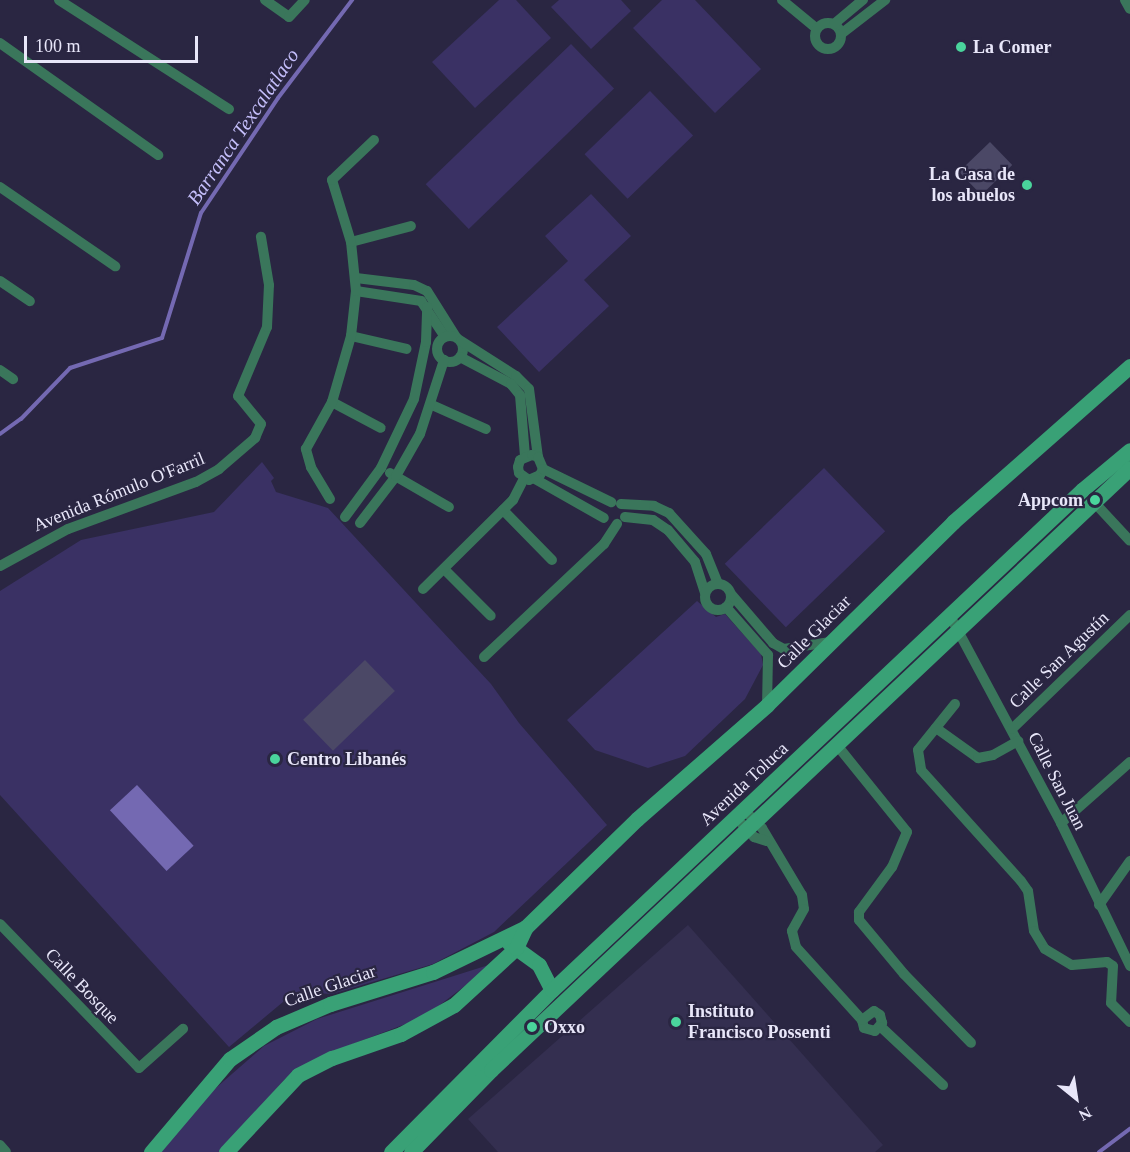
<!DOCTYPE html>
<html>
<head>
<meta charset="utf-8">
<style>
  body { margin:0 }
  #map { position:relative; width:1130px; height:1152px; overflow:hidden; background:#2a2642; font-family:"Times New Roman",serif }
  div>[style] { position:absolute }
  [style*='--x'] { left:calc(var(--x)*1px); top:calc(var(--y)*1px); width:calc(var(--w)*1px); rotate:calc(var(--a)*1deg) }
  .built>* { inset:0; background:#342f50 }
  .green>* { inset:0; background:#3a3164; transform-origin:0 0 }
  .water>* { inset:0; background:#7469b2; transform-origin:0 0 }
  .stream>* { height:4px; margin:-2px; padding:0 2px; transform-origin:2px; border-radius:2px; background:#7469b2 }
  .building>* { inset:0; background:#4b4866; transform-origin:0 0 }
  .street>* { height:10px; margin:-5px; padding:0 5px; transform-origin:5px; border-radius:5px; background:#3a765b }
  .street>.ring { margin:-5px; padding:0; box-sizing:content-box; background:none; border:10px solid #3a765b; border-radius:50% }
  .secondary>* { height:15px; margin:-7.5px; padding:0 7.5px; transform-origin:7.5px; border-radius:7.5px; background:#39a176 }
  .dots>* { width:16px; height:16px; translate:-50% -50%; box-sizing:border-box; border:3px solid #2a2642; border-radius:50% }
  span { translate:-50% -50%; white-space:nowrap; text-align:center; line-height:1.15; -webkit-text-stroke:4.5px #2a2642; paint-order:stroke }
  .poi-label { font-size:18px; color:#e8e6f9; font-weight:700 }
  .left { translate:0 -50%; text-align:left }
  .right { translate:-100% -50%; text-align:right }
  .street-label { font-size:18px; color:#e8e6f9 }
  .water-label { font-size:20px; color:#c4befa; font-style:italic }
  .north { position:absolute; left:1046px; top:1068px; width:60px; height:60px; -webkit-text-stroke:4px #2a2642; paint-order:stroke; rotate:150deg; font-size:16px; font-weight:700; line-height:24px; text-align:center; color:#e8e6f9 }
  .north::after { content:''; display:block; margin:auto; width:21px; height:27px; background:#e8e6f9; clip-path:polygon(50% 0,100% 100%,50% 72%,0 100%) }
  .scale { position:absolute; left:24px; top:36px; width:174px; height:27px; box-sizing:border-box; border:3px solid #e8e6f9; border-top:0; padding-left:8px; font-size:18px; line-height:21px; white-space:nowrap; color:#e8e6f9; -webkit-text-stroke:4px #2a2642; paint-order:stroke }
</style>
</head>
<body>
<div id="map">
  <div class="built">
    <i style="clip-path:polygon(688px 925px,883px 1145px,875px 1152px,498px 1152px,468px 1119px)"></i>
  </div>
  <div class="green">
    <i style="clip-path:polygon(499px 0,516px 0,551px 38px,475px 108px,432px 62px)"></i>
    <i style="clip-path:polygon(559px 0,621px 0,631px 11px,591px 49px,551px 7px)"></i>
    <i style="clip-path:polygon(662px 0,695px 0,761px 69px,715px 113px,633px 28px)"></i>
    <i style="left:571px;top:44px;width:62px;height:202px;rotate:46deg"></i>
    <i style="left:650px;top:91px;width:62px;height:91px;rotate:46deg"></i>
    <i style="clip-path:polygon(591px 194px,631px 236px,584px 280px,609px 306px,539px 372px,497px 327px,568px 261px,545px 236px)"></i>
    <i style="clip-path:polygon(262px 462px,274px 478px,271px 481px,276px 492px,328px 508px,491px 684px,519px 723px,607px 825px,494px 932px,433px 964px,332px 994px,295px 992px,229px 1047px,0 795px,0 591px,81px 540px,214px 512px)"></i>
    <i style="left:824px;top:468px;width:88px;height:138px;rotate:46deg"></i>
    <i style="clip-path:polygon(697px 601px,716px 617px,725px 614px,761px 654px,763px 665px,745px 699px,685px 756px,648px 768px,595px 750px,567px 720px)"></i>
    <i style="clip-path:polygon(495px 963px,424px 1017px,350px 1045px,286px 1078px,219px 1152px,161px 1152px,209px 1094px,264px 1046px,317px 1019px)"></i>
  </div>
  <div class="water">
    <i style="left:137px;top:785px;width:83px;height:37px;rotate:47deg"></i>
  </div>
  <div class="stream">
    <i style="--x:0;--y:434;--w:26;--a:-36"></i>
    <i style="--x:21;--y:419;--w:71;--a:-46.1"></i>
    <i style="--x:70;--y:368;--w:97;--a:-18.1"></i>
    <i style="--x:162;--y:338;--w:131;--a:-72.7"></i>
    <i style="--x:201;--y:213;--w:138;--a:-56.2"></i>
    <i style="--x:278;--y:98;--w:123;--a:-52.9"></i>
    <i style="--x:1099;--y:1152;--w:39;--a:-37"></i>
  </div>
  <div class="building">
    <i style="left:990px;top:142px;width:32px;height:43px;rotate:46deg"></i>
    <i style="left:365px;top:660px;width:43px;height:86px;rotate:46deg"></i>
  </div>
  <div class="street">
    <i style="--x:59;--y:0;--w:202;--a:32.7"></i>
    <i style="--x:265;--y:0;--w:29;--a:35"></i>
    <i style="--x:289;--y:17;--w:23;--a:-47"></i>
    <i style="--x:782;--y:0;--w:45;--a:39.6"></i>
    <i style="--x:1125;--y:0;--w:10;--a:61"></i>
    <i class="ring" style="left:815px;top:23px;width:16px;height:16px"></i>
    <i style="--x:834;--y:24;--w:38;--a:-40"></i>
    <i style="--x:841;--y:34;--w:56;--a:-37.7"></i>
    <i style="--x:0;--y:43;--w:194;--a:35.3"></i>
    <i style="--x:0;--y:187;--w:140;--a:34.5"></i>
    <i style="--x:351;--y:242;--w:62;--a:-14.9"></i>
    <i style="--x:356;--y:278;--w:58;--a:6.9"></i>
    <i style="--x:414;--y:285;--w:14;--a:25"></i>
    <i style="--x:427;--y:291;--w:54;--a:57.8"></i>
    <i style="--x:0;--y:281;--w:36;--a:34"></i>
    <i style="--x:356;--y:291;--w:66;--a:8.7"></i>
    <i style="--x:421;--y:301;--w:43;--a:56.3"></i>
    <i style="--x:351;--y:336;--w:57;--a:13.1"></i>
    <i class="ring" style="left:437px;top:336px;width:16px;height:16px"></i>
    <i style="--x:461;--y:341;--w:65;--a:32.5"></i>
    <i style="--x:516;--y:376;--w:18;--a:45"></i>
    <i style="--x:529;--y:389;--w:69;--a:82.5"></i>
    <i style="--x:460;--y:357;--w:58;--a:27.9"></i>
    <i style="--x:511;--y:384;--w:14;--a:51"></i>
    <i style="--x:520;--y:395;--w:61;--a:85.3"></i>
    <i style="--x:0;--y:370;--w:16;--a:35"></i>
    <i style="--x:332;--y:402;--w:55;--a:28"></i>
    <i style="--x:432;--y:405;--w:59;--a:24"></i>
    <i style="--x:543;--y:469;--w:7;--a:117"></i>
    <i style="--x:540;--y:475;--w:12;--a:156"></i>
    <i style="--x:529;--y:480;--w:12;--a:-145"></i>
    <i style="--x:519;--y:473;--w:6;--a:-99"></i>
    <i style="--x:518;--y:467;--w:7;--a:-74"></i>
    <i style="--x:520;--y:460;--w:13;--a:-23"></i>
    <i style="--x:532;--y:455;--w:6;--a:18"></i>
    <i style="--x:538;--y:457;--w:13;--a:67"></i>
    <i style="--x:543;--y:469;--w:76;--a:25.9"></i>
    <i style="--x:390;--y:473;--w:68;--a:30"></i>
    <i style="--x:535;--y:479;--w:79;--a:29.5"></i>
    <i style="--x:330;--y:499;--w:37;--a:-121"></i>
    <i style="--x:311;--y:467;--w:19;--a:-106"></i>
    <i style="--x:306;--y:449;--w:54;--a:-61"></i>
    <i style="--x:332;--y:402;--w:69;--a:-73.9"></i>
    <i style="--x:351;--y:336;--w:45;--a:-83.7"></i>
    <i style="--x:356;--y:291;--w:49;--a:-95.8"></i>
    <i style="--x:351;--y:242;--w:65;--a:-107"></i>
    <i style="--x:332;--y:180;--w:58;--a:-43.6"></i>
    <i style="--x:1093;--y:501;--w:54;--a:47.2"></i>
    <i style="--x:621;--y:504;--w:33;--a:3"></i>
    <i style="--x:654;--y:506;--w:17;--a:25"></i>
    <i style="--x:669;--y:513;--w:55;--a:47.9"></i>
    <i style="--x:706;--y:554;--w:32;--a:68"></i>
    <i style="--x:503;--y:510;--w:70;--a:45.6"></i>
    <i style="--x:345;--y:517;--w:61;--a:-53.7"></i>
    <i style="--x:381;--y:468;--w:76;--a:-64.4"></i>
    <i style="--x:414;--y:399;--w:58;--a:-78.1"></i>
    <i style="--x:426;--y:342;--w:35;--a:-88"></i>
    <i style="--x:625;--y:517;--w:28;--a:6"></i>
    <i style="--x:653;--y:520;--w:18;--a:34"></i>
    <i style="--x:668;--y:530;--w:42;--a:49.8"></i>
    <i style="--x:695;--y:562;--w:32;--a:72"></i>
    <i style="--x:360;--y:523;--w:59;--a:-52.5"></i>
    <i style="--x:396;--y:476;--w:48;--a:-60.3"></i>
    <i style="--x:420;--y:434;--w:78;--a:-72"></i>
    <i style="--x:0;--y:566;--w:77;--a:-28.6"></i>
    <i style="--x:68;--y:529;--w:136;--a:-20.2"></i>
    <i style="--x:196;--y:482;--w:26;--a:-29"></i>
    <i style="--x:219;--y:469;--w:48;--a:-40.7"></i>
    <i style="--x:255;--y:438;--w:15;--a:-67"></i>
    <i style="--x:261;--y:424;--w:36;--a:-129"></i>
    <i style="--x:238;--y:396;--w:75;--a:-67.2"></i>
    <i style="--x:267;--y:327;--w:42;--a:-87.3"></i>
    <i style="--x:269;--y:285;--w:49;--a:-99.5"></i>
    <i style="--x:444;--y:569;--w:66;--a:45"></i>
    <i class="ring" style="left:705px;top:584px;width:16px;height:16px"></i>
    <i style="--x:423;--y:589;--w:127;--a:-44.7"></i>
    <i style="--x:513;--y:500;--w:25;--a:-63"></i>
    <i style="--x:731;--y:594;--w:65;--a:49.4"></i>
    <i style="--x:773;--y:643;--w:13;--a:29"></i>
    <i style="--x:784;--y:649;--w:47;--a:-8.7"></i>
    <i style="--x:726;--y:607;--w:64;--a:48.8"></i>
    <i style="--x:768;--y:655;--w:50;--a:91.1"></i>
    <i style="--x:949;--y:614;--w:237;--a:61.8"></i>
    <i style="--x:1061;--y:823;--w:159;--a:64.2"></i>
    <i style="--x:484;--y:657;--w:165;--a:-43.3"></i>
    <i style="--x:604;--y:544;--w:24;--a:-57"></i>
    <i style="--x:955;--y:704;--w:59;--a:128.8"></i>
    <i style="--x:918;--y:750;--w:20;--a:81"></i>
    <i style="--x:921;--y:770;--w:149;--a:48"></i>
    <i style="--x:1021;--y:881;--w:12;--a:55"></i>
    <i style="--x:1028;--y:891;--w:40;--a:81.5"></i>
    <i style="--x:1034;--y:931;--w:21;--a:59"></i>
    <i style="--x:1045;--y:949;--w:31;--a:31"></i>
    <i style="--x:1072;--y:965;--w:35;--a:-5"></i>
    <i style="--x:1107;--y:962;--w:7;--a:34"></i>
    <i style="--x:1113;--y:966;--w:37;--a:93"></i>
    <i style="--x:1111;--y:1003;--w:27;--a:45"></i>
    <i style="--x:936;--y:728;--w:52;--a:35.5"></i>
    <i style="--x:978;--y:758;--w:15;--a:-11"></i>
    <i style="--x:993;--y:755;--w:29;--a:-29"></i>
    <i style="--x:1012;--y:729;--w:164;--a:-44"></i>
    <i style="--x:836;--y:744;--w:113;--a:51.1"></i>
    <i style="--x:907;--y:832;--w:38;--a:113"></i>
    <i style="--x:892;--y:867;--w:56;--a:126.3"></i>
    <i style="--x:859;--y:912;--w:8;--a:90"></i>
    <i style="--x:859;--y:920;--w:70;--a:50.2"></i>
    <i style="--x:904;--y:974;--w:96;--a:45.8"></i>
    <i style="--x:745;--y:811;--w:24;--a:45"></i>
    <i style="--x:762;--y:828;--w:78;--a:59.2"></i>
    <i style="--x:802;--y:895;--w:14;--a:82"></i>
    <i style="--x:804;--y:909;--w:25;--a:119"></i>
    <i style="--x:792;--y:931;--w:16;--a:76"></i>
    <i style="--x:796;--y:947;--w:98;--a:47.9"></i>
    <i style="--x:862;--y:1020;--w:8;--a:76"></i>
    <i style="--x:864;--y:1028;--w:11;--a:15"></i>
    <i style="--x:875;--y:1031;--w:11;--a:-49"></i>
    <i style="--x:882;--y:1023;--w:8;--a:-104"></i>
    <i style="--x:880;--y:1015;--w:7;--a:-146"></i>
    <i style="--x:874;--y:1011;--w:15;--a:143"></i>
    <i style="--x:1061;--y:823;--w:92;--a:-41.5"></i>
    <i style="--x:742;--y:824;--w:18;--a:47"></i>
    <i style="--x:754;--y:837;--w:13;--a:18"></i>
    <i style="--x:1099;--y:905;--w:54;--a:-54.8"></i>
    <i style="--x:0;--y:924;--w:200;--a:46"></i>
    <i style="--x:139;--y:1068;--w:59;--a:-41.6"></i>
    <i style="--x:881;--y:1027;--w:85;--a:43.1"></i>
    <i style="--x:0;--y:1145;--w:9;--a:49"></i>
  </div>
  <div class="secondary">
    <i style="--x:509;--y:943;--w:37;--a:36"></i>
    <i style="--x:539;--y:965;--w:28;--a:63"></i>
    <i style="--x:151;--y:1152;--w:122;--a:-49.7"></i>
    <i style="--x:230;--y:1059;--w:56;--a:-34.8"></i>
    <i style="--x:276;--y:1027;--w:59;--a:-23.1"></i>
    <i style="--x:330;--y:1004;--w:108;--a:-17.3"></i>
    <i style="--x:433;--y:972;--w:103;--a:-25.8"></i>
    <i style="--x:526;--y:927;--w:155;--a:-44.2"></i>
    <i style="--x:637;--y:819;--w:173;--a:-41.2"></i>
    <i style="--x:767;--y:705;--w:261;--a:-44.5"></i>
    <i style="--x:953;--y:522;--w:236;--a:-41.4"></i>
    <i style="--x:226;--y:1152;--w:105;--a:-46.9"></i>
    <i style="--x:298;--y:1075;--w:38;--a:-27"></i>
    <i style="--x:332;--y:1058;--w:73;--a:-19.2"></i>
    <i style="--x:401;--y:1034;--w:60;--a:-28.7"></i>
    <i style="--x:454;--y:1005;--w:84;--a:-42.6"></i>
    <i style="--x:516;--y:948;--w:23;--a:-65"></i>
    <i style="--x:391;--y:1152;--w:228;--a:-45.2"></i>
    <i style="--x:552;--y:990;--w:729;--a:-43.33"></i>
    <i style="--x:1082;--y:490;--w:62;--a:-39.8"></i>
    <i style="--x:411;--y:1152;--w:115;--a:-45.7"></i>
    <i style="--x:491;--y:1070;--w:878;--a:-43.29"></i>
  </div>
  <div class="dots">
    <i style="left:961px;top:47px;background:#4ad49c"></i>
    <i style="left:1027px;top:185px;background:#4ad49c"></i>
    <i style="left:1095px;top:500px;background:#4ad49c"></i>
    <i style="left:275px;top:759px;background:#4ad49c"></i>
    <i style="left:676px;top:1022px;background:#4ad49c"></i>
    <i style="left:532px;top:1027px;background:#4ad49c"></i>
  </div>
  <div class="poi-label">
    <span class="left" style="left:973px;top:47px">La Comer</span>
    <span class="right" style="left:1015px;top:185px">La Casa de<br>los abuelos</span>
    <span class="right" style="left:1083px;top:500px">Appcom</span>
    <span class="left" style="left:287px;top:759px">Centro Libanés</span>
    <span class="left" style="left:688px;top:1022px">Instituto<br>Francisco Possenti</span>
    <span class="left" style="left:544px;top:1027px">Oxxo</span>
  </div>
  <div class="street-label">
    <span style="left:119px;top:492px;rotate:-22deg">Avenida Rómulo O'Farril</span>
    <span style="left:814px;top:632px;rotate:-45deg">Calle Glaciar</span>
    <span style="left:1059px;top:660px;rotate:-44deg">Calle San Agustín</span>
    <span style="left:1057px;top:781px;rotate:63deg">Calle San Juan</span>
    <span style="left:744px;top:784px;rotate:-43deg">Avenida Toluca</span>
    <span style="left:82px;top:986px;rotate:46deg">Calle Bosque</span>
    <span style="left:330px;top:986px;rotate:-19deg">Calle Glaciar</span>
  </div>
  <div class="water-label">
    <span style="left:243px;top:127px;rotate:-56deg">Barranca Texcalatlaco</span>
  </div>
  <div class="north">N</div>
  <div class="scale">100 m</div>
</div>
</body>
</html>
